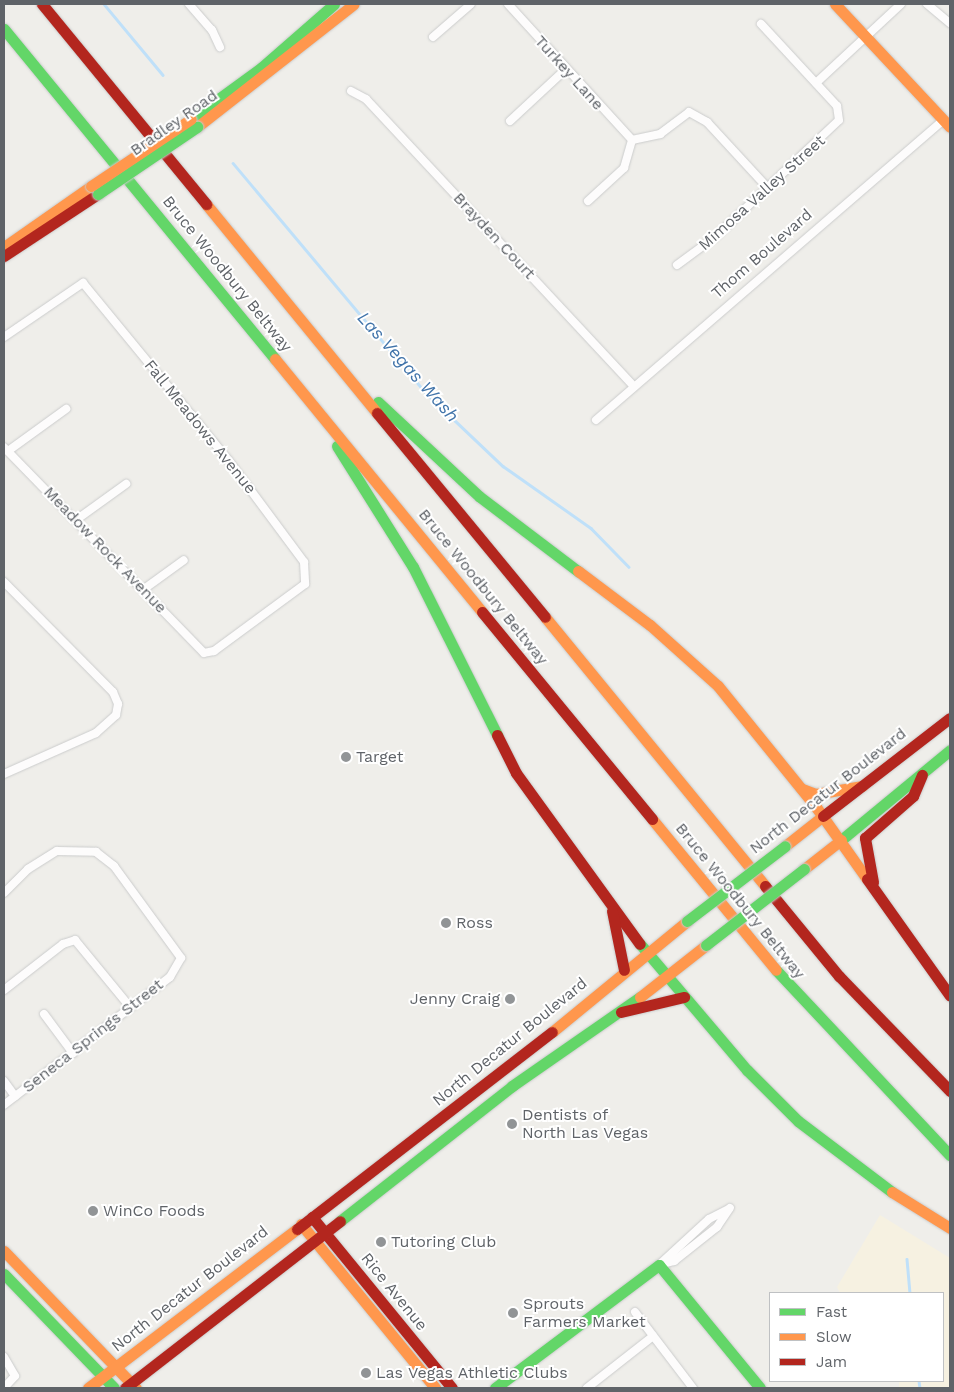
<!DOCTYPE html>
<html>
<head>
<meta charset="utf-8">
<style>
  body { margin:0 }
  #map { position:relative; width:954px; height:1392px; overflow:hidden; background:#efeeea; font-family:"Work Sans",sans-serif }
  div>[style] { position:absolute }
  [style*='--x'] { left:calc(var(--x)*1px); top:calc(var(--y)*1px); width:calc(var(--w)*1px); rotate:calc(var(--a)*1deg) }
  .sand>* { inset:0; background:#f6f1e1 }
  .stream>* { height:2.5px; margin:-1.25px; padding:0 1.25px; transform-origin:1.25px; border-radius:1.25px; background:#bfe0f9 }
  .roads { filter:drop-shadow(0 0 1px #cbcccc) drop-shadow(0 0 1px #cbcccc) }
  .street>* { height:8px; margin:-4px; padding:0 4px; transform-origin:4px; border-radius:4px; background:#fdfcfc }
  .fast>* { height:11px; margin:-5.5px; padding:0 5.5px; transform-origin:5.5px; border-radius:5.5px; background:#63d668 }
  .slow>* { height:11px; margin:-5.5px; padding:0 5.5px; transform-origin:5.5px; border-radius:5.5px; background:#ff974d }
  .jam>* { height:11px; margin:-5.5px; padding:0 5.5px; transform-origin:5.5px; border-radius:5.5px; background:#b3261e }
  .bridges { filter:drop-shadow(0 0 1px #cacacb) drop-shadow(0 0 1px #cacacb) }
  .fast-bridge>* { height:11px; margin:-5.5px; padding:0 5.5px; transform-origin:5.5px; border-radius:5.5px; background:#63d668 }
  .slow-bridge>* { height:11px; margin:-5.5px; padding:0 5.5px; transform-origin:5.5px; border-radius:5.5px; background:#ff974d }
  .dots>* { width:14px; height:14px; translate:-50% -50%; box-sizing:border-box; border:2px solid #fff; border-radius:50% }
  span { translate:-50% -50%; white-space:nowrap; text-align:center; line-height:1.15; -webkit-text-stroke:4px #fff; paint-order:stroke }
  .street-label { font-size:16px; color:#5f6368 }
  .poi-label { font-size:16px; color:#5f6368 }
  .left { translate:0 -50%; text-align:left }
  .right { translate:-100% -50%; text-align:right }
  .water-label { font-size:18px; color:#4174aa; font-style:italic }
  .frame { position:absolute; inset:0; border:5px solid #5f6368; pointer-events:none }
  .legend { position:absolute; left:769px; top:1292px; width:175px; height:90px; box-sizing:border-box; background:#fff; border:1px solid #bfc1c3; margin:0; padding:6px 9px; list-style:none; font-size:15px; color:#5f6368 }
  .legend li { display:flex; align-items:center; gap:10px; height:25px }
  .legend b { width:25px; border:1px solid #bfc1c3 }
</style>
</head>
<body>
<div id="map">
  <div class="sand">
    <i style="clip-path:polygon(880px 1215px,950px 1258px,950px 1388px,899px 1388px,899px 1381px,943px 1381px,943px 1293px,840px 1293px,837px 1287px)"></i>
  </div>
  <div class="stream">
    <i style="--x:104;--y:4;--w:92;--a:50.3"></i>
    <i style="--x:233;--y:163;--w:302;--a:50"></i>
    <i style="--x:427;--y:394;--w:105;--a:43.5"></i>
    <i style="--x:503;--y:466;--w:108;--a:35.2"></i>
    <i style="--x:591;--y:528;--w:54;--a:45.7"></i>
    <i style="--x:907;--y:1259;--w:34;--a:85"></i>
    <i style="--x:919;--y:1381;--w:7;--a:82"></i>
  </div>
  <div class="roads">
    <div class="street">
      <i style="--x:189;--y:4;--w:35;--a:49"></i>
      <i style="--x:212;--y:30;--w:19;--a:65"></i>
      <i style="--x:508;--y:4;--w:184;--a:47.6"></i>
      <i style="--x:927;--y:4;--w:30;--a:40"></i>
      <i style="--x:433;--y:37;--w:50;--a:-41"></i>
      <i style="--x:816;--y:83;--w:116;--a:-42.9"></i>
      <i style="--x:351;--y:91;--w:17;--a:28"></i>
      <i style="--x:366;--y:99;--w:393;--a:47"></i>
      <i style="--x:510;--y:121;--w:76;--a:-42.9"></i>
      <i style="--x:588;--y:201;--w:49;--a:-42.5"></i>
      <i style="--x:624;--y:168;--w:29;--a:-74"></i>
      <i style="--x:632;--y:140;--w:29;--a:-12"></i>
      <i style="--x:660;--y:134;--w:36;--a:-37"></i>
      <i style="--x:689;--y:112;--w:21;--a:29"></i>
      <i style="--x:707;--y:122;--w:87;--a:47.3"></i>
      <i style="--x:677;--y:265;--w:47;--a:-36.4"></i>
      <i style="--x:715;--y:237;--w:170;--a:-43.3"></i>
      <i style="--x:839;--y:120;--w:14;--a:-98"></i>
      <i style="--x:837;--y:106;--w:112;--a:-132.8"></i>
      <i style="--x:4;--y:337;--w:96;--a:-34.4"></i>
      <i style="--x:83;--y:283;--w:230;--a:50.6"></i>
      <i style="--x:229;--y:461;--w:126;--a:53.4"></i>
      <i style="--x:304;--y:562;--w:22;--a:87"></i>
      <i style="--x:305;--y:584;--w:113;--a:143.6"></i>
      <i style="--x:214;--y:651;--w:10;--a:169"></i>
      <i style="--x:204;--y:653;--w:287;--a:-134.2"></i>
      <i style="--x:596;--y:420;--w:459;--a:-40.8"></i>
      <i style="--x:8;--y:451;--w:72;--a:-35.9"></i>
      <i style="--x:76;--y:520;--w:62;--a:-35.8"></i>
      <i style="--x:4;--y:582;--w:155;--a:45.3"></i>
      <i style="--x:113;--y:692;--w:13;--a:67"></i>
      <i style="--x:118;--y:704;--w:11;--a:100"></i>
      <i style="--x:116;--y:715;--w:27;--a:138"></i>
      <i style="--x:96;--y:733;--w:101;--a:156"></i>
      <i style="--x:144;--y:589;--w:49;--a:-35.9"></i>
      <i style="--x:4;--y:893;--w:34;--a:-45"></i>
      <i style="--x:28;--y:869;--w:34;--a:-32"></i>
      <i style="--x:57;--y:851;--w:39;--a:1"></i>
      <i style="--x:96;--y:852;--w:23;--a:38"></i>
      <i style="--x:114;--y:866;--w:114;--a:53.9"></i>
      <i style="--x:181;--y:958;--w:22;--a:120"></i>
      <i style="--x:170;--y:977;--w:210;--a:142.4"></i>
      <i style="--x:4;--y:990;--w:75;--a:-37.9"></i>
      <i style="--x:63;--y:944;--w:13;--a:-18"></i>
      <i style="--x:75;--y:940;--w:87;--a:50.6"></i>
      <i style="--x:44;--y:1014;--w:49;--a:53.4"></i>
      <i style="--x:4;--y:1081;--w:19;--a:54"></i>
      <i style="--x:659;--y:1265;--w:16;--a:-15"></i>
      <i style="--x:674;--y:1261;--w:55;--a:-38.3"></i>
      <i style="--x:717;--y:1227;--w:23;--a:-56"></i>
      <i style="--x:659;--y:1265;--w:68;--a:-42.6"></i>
      <i style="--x:709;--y:1219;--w:22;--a:-27"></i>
      <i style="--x:635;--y:1312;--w:96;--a:52.7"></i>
      <i style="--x:4;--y:1357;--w:22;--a:60"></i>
      <i style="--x:15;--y:1376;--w:16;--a:133"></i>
      <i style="--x:587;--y:1388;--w:84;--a:-38.2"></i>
    </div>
    <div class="fast">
      <i style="--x:4;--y:29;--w:427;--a:50.6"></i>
      <i style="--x:191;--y:119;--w:87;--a:-36.1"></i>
      <i style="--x:261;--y:68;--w:97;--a:-41.2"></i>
      <i style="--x:378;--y:402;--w:139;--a:43"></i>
      <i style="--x:480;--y:497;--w:123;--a:37.1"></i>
      <i style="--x:337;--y:446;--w:143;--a:57.9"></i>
      <i style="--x:413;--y:567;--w:188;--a:63.4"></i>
      <i style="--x:841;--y:840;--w:141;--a:-39.5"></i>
      <i style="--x:640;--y:944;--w:165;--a:49.7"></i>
      <i style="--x:747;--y:1070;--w:72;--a:45"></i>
      <i style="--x:798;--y:1121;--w:118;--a:37.1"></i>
      <i style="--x:776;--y:970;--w:254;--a:46.8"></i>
      <i style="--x:340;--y:1221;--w:219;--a:-38.1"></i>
      <i style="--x:512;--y:1086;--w:156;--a:-34.8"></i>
      <i style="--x:4;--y:1274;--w:158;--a:46"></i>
      <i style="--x:495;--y:1388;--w:205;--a:-36.9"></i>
      <i style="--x:659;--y:1265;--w:159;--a:50.6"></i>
    </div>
    <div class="slow">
      <i style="--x:835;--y:4;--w:168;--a:46.9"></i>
      <i style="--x:197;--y:127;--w:199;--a:-38.1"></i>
      <i style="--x:206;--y:204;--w:270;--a:50.7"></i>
      <i style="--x:4;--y:247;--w:106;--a:-35"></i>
      <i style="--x:275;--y:359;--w:327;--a:50.7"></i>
      <i style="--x:578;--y:571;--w:90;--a:36.9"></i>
      <i style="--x:650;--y:625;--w:91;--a:41.9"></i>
      <i style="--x:718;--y:686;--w:156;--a:51"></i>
      <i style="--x:816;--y:807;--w:88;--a:54.7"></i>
      <i style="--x:545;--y:617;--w:348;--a:50.7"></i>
      <i style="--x:802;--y:789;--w:15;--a:20"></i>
      <i style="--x:816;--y:794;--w:47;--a:-9.9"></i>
      <i style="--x:652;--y:819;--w:195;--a:50.6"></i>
      <i style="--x:785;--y:846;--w:48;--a:-38.3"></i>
      <i style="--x:804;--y:869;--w:47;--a:-38.1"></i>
      <i style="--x:640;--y:997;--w:84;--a:-38.2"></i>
      <i style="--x:552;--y:1032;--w:175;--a:-39.4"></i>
      <i style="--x:892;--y:1192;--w:68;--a:31.8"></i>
      <i style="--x:301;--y:1224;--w:212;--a:50.7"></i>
      <i style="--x:4;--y:1251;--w:190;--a:46.1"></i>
      <i style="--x:88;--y:1388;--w:263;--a:-37.3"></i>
    </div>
    <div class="jam">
      <i style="--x:42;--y:4;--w:259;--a:50.6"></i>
      <i style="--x:4;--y:256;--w:113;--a:-33.4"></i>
      <i style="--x:377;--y:413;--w:264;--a:50.5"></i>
      <i style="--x:482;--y:612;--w:268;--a:50.6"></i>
      <i style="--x:497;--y:735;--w:42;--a:63.4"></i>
      <i style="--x:516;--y:773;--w:211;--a:54.1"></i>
      <i style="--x:823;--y:816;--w:160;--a:-37.7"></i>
      <i style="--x:867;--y:879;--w:143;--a:54.6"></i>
      <i style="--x:873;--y:882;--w:45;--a:-100.3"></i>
      <i style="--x:865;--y:838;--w:64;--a:-41.2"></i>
      <i style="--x:913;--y:796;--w:23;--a:-67"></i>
      <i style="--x:765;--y:886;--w:117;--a:50.6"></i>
      <i style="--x:839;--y:976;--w:160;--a:46"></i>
      <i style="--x:612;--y:911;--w:60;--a:78.5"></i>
      <i style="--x:621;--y:1012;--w:65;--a:-13.4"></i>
      <i style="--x:312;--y:1217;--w:221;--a:50.7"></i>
      <i style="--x:297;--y:1229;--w:322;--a:-37.7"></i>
      <i style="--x:125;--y:1388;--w:272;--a:-37.8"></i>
    </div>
  </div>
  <div class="bridges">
    <div class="fast-bridge">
      <i style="--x:98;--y:194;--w:120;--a:-34.1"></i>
      <i style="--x:687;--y:921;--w:123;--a:-37.4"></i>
      <i style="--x:706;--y:945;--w:124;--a:-37.8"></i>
    </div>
    <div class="slow-bridge">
      <i style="--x:91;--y:186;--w:120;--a:-33.8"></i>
    </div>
  </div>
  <div class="dots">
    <i style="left:346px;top:757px;background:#919496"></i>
    <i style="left:446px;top:923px;background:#919496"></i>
    <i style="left:510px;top:999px;background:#919496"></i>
    <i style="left:512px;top:1124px;background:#919496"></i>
    <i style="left:93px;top:1211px;background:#919496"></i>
    <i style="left:381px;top:1242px;background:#919496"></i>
    <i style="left:513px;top:1313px;background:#919496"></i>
    <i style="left:366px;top:1373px;background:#919496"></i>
  </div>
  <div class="street-label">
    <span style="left:569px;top:73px;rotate:48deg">Turkey Lane</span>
    <span style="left:174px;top:123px;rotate:-35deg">Bradley Road</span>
    <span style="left:762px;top:193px;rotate:-42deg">Mimosa Valley Street</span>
    <span style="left:494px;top:236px;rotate:47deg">Brayden Court</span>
    <span style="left:762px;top:254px;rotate:-41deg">Thom Boulevard</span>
    <span style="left:227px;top:274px;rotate:51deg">Bruce Woodbury Beltway</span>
    <span style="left:200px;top:427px;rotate:51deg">Fall Meadows Avenue</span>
    <span style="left:105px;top:550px;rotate:46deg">Meadow Rock Avenue</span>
    <span style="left:483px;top:587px;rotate:51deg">Bruce Woodbury Beltway</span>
    <span style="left:828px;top:791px;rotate:-38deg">North Decatur Boulevard</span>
    <span style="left:740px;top:901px;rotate:51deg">Bruce Woodbury Beltway</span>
    <span style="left:93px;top:1036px;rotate:-38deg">Seneca Springs Street</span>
    <span style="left:510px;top:1042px;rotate:-39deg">North Decatur Boulevard</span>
    <span style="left:190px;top:1289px;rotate:-38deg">North Decatur Boulevard</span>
    <span style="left:394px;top:1292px;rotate:51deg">Rice Avenue</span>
  </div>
  <div class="poi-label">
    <span class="left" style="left:356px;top:757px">Target</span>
    <span class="left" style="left:456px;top:923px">Ross</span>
    <span class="right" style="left:500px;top:999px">Jenny Craig</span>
    <span class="left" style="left:522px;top:1124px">Dentists of<br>North Las Vegas</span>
    <span class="left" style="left:103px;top:1211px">WinCo Foods</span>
    <span class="left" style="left:391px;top:1242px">Tutoring Club</span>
    <span class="left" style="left:523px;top:1313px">Sprouts<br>Farmers Market</span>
    <span class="left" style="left:376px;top:1373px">Las Vegas Athletic Clubs</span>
  </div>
  <div class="water-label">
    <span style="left:408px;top:367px;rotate:48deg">Las Vegas Wash</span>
  </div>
  <div class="frame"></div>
  <ul class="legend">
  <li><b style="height:6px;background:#63d668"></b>Fast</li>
  <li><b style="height:6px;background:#ff974d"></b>Slow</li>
  <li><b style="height:6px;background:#b3261e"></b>Jam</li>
  </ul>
</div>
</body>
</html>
